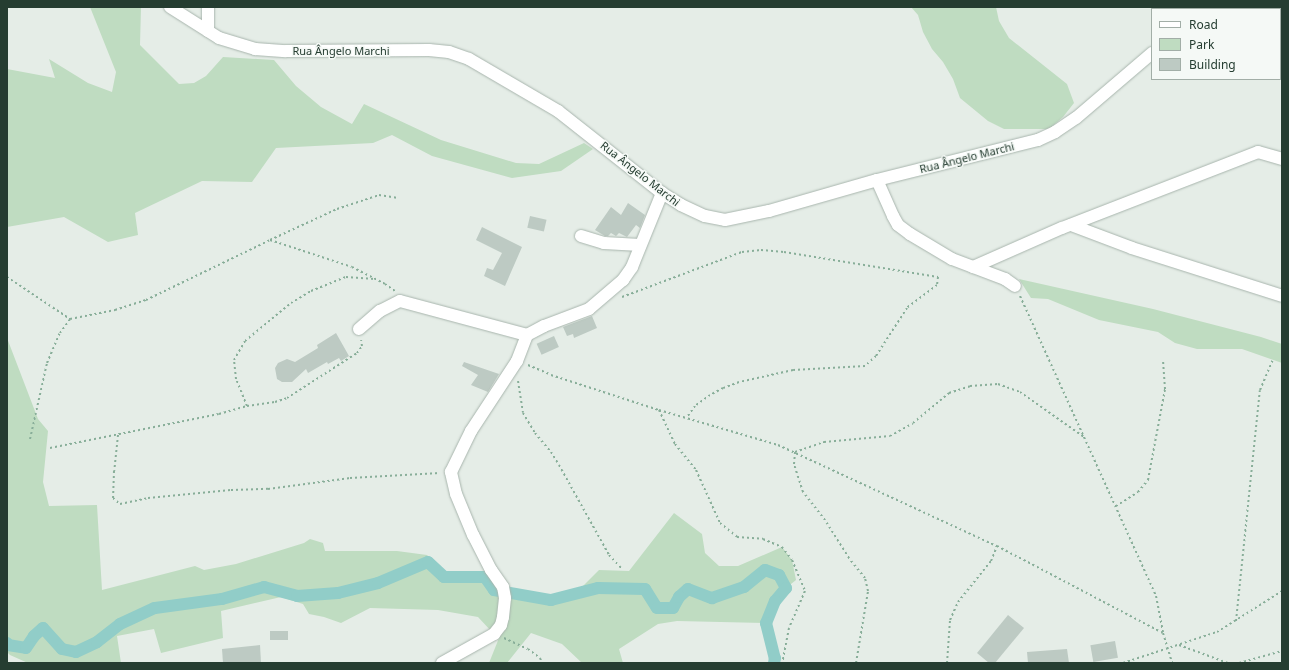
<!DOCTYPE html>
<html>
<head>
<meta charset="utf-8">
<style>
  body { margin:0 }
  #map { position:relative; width:1289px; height:670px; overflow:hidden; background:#e5ede7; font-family:"Noto Sans",sans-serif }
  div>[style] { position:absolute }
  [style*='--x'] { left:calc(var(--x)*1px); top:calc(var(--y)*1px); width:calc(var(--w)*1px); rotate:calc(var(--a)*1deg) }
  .green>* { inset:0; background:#bfdcc1 }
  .water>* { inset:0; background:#91cdc8; transform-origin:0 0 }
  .canal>* { height:12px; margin:-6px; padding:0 6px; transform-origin:6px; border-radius:6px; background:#91cdc8 }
  .building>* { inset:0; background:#bdcac3; transform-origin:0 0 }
  .path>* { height:2px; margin-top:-1px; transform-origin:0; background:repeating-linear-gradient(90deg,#88ae99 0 2px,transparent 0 5px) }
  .roads { filter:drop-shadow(0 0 1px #a8b5ad) drop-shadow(0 0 1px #a8b5ad) }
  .minor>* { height:12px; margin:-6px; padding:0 6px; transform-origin:6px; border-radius:6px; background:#fff }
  span { translate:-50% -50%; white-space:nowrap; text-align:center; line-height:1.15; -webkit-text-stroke:3px #f5f9f6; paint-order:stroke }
  .street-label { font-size:11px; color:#253d31 }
  .frame { position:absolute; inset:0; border:8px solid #253d31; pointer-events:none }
  .legend { position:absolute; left:1151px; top:8px; width:130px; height:72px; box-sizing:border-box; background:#f5f9f6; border:1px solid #a2aea7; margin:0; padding:5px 7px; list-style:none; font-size:12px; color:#253d31 }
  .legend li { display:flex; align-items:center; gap:8px; height:20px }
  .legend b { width:20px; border:1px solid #a2aea7 }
</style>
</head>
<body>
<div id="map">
  <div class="green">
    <i style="clip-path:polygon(90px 7px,141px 7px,140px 45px,179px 84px,194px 83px,206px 76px,223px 57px,274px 60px,296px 86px,321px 107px,352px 124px,364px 104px,441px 140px,516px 163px,539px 164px,584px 143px,593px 149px,561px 171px,512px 178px,432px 156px,392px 135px,373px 143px,276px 148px,252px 182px,202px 181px,135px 213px,138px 235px,108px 242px,64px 217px,7px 227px,7px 69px,55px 78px,49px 59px,88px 83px,112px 92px,116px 72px)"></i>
    <i style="clip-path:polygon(911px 7px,996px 7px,999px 21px,1009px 38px,1067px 84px,1074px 103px,1063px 117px,1049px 129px,1004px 129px,988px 121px,960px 98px,953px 79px,943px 62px,932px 49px,923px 32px,918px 15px)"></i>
    <i style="clip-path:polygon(1019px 279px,1153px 309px,1261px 337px,1282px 344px,1282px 363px,1242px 349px,1197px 349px,1175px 343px,1158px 332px,1099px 320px,1048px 299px,1031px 298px)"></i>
    <i style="clip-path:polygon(7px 338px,38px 419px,48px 431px,43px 482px,49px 506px,97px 505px,102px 590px,195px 566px,204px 570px,236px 564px,304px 543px,310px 539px,323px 543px,325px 551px,397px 551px,427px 555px,446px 573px,493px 572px,500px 591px,499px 621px,492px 632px,478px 617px,438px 610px,370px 608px,341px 623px,324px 617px,309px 614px,303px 604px,281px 597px,221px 611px,223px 638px,161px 653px,154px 629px,117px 636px,121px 663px,28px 663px,10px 655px,7px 652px)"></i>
    <i style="clip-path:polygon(674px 513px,702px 534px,705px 553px,719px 566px,738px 566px,782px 547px,792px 560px,796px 580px,786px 588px,775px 601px,766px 623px,677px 621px,658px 624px,619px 649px,623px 663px,582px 663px,562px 644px,531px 633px,507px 663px,489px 663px,503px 628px,513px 593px,551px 600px,576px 593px,599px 570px,629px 571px)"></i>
  </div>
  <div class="water">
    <i style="left:1225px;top:7px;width:40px;height:4px"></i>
  </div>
  <div class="canal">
    <i style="--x:7;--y:643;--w:2;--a:63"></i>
    <i style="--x:8;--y:645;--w:18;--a:9"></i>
    <i style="--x:26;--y:648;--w:14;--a:-56"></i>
    <i style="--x:34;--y:636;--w:12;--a:-42"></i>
    <i style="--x:43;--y:628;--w:28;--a:48"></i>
    <i style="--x:62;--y:649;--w:14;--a:12"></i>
    <i style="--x:76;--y:652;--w:23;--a:-25"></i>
    <i style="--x:97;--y:642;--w:29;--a:-38"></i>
    <i style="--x:120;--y:624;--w:38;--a:-25"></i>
    <i style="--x:155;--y:608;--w:68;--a:-7.7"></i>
    <i style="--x:222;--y:599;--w:44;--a:-15.9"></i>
    <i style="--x:264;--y:587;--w:34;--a:15"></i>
    <i style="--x:297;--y:596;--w:41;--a:-4.2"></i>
    <i style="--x:338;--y:593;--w:41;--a:-14"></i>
    <i style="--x:378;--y:583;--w:54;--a:-22.8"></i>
    <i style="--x:428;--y:562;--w:22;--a:43"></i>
    <i style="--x:444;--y:577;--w:41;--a:0"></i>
    <i style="--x:485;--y:577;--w:16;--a:55"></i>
    <i style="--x:494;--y:590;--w:58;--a:10"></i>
    <i style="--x:551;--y:600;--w:49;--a:-14.3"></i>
    <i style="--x:598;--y:588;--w:47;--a:1.2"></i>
    <i style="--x:645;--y:589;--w:22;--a:58"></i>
    <i style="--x:657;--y:608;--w:16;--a:0"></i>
    <i style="--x:673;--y:608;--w:13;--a:-61"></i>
    <i style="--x:679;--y:597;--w:12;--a:-42"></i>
    <i style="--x:688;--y:589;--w:26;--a:21"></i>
    <i style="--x:712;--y:598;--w:34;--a:-19"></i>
    <i style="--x:744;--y:587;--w:27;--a:-39"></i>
    <i style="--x:765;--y:570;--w:15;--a:20"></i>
    <i style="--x:779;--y:575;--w:15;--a:62"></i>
    <i style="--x:786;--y:588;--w:17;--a:130"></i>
    <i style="--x:775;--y:601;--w:24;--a:112"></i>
    <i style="--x:766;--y:623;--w:36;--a:76"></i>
    <i style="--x:775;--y:658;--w:5;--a:101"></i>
  </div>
  <div class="building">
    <i style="clip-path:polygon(628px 203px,645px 215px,640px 228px,636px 225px,627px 237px,619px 233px,616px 236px,611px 233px,608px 236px,605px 236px,595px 230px,611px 207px,621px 215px)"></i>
    <i style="left:530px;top:216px;width:17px;height:12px;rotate:13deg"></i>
    <i style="clip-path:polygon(482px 227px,522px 247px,505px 286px,484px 276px,487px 268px,493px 270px,502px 253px,476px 240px)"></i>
    <i style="clip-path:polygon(592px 316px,597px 328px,574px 338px,573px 334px,567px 336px,563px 327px)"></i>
    <i style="clip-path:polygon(336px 333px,349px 356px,341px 361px,339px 358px,328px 364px,327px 362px,308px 373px,306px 369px,292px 382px,282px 382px,277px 379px,275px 368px,278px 363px,287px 359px,295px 362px,318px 348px,317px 345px)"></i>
    <i style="left:554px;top:336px;width:12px;height:19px;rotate:66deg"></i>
    <i style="clip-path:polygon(464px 362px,499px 374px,488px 392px,471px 385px,478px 375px,462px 366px)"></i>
    <i style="clip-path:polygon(1008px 615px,1024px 628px,995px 663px,989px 663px,977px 653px)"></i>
    <i style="left:270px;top:631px;width:18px;height:9px"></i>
    <i style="left:1115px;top:641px;width:17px;height:25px;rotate:80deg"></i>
    <i style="clip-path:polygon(260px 645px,261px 663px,223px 663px,222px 649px)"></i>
    <i style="clip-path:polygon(1067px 649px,1069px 663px,1028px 663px,1027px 652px)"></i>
  </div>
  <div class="path">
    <i style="--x:270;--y:240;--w:74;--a:-24.8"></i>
    <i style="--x:337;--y:209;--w:44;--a:-18.4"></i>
    <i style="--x:379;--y:195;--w:18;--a:9"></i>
    <i style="--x:7;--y:277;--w:76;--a:33.7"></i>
    <i style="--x:1020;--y:296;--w:329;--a:65.6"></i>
    <i style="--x:1156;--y:596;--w:38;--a:79"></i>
    <i style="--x:1163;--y:633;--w:31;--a:73"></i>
    <i style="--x:622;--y:297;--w:128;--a:-20.6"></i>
    <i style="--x:742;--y:252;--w:19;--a:-6"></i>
    <i style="--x:761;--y:250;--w:23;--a:5"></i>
    <i style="--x:784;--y:252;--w:156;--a:9.2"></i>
    <i style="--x:938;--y:277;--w:8;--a:97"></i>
    <i style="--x:937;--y:285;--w:38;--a:143"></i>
    <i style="--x:907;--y:308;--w:57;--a:122.9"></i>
    <i style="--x:876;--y:356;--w:15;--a:138"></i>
    <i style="--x:865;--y:366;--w:72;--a:176.8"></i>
    <i style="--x:793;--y:370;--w:55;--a:167.5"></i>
    <i style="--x:739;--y:382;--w:17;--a:159"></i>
    <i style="--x:723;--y:388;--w:15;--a:152"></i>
    <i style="--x:710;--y:395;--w:19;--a:144"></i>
    <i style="--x:695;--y:406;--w:14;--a:126"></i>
    <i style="--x:528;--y:365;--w:25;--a:23"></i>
    <i style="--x:551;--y:375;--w:114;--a:18"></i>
    <i style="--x:659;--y:410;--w:124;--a:16.4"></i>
    <i style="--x:778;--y:445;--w:241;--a:24.8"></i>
    <i style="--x:997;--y:546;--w:187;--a:27.7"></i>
    <i style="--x:518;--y:381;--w:32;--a:81"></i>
    <i style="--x:523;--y:413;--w:23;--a:59"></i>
    <i style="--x:535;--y:433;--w:25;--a:50"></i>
    <i style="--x:551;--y:452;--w:15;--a:58"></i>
    <i style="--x:559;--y:465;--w:103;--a:60.9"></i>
    <i style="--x:609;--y:555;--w:19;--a:47"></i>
    <i style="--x:247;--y:406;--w:29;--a:-112"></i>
    <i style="--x:236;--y:379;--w:19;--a:-96"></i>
    <i style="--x:234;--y:360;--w:22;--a:-60"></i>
    <i style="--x:245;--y:341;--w:60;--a:-39.6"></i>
    <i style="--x:291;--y:303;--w:23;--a:-31"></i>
    <i style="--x:311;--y:291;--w:38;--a:-22"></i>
    <i style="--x:346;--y:277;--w:29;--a:4"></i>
    <i style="--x:659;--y:410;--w:38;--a:65"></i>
    <i style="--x:675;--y:444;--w:33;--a:51"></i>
    <i style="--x:696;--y:470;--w:58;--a:65.6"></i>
    <i style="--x:720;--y:523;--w:22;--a:39"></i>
    <i style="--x:737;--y:537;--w:26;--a:4"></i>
    <i style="--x:763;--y:539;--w:21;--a:23"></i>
    <i style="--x:782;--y:547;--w:16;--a:52"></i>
    <i style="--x:792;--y:560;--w:34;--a:67"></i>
    <i style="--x:805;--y:591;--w:40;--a:113.4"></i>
    <i style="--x:789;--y:628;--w:36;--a:101"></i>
    <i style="--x:118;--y:435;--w:36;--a:96"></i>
    <i style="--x:114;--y:471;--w:27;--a:92"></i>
    <i style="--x:113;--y:498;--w:9;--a:41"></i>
    <i style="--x:120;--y:504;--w:29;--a:-12"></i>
    <i style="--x:148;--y:498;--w:83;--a:-5.5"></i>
    <i style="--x:231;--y:490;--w:37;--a:-2"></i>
    <i style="--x:268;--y:489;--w:83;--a:-7.6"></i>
    <i style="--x:350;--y:478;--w:90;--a:-3.2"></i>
    <i style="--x:30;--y:439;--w:78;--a:-77.4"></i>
    <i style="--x:47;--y:363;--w:33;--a:-67"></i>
    <i style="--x:60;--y:333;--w:17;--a:-54"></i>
    <i style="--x:70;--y:319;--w:46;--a:-11.3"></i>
    <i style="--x:115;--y:310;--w:33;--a:-18"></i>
    <i style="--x:146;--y:300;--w:138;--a:-25.8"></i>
    <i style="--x:270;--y:240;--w:86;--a:18.2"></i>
    <i style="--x:352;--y:267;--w:37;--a:27"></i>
    <i style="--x:385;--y:284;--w:12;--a:35"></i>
    <i style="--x:50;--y:448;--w:172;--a:-11.4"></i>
    <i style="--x:219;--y:414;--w:29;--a:-16"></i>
    <i style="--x:247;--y:406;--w:28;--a:-8"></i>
    <i style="--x:275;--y:402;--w:13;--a:-18"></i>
    <i style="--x:287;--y:398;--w:83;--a:-32.7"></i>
    <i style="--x:357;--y:353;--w:9;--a:-54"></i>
    <i style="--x:362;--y:346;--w:6;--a:-99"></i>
    <i style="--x:1116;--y:506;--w:26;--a:-32"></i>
    <i style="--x:1138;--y:492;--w:16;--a:-50"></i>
    <i style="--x:1148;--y:480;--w:93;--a:-79.4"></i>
    <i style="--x:1165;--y:389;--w:29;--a:-94"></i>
    <i style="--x:1236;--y:621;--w:232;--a:-84.1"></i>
    <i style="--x:1260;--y:390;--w:33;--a:-67"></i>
    <i style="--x:504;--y:638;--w:26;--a:25"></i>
    <i style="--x:528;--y:649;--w:15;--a:37"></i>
    <i style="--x:540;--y:658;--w:5;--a:68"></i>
    <i style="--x:1179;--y:645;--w:52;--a:20.2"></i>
    <i style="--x:856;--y:663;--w:73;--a:-80.5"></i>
    <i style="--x:868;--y:591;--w:13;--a:-103"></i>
    <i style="--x:865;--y:578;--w:26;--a:-129"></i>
    <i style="--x:849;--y:558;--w:45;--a:-122.3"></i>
    <i style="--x:825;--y:520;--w:36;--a:-128"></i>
    <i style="--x:803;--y:492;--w:29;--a:-108"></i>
    <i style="--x:794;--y:464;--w:12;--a:-85"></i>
    <i style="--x:795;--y:452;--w:31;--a:-19"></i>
    <i style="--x:824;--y:442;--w:66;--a:-5.2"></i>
    <i style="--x:890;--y:436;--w:26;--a:-29"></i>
    <i style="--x:913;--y:423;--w:47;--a:-39.8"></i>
    <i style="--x:949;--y:393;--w:22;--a:-18"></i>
    <i style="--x:970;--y:386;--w:28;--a:-4"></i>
    <i style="--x:998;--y:384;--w:23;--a:20"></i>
    <i style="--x:1020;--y:392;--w:78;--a:35.1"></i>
    <i style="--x:947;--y:663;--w:43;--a:-86"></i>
    <i style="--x:950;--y:620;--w:20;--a:-66"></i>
    <i style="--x:958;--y:602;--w:53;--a:-51.2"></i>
    <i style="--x:991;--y:561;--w:16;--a:-68"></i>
    <i style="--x:1123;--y:663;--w:99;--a:-18.3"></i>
    <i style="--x:1217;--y:632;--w:77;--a:-32.2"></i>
    <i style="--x:1239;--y:663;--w:45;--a:-15.6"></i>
  </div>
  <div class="roads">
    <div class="minor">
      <i style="--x:170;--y:7;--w:58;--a:32.3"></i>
      <i style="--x:219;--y:38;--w:38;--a:17"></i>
      <i style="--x:255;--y:49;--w:31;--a:4"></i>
      <i style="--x:286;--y:51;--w:143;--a:-0.4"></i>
      <i style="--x:429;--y:50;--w:20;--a:6"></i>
      <i style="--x:449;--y:52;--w:21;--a:19"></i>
      <i style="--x:469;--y:59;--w:103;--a:30.3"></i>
      <i style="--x:558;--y:111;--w:132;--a:38.3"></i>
      <i style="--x:662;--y:193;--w:22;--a:32"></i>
      <i style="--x:681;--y:205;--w:26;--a:25"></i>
      <i style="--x:705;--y:216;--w:20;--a:11"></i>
      <i style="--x:725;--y:220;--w:45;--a:-11.6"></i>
      <i style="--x:769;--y:211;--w:112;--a:-16"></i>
      <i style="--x:877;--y:180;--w:166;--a:-14"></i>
      <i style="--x:1038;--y:140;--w:19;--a:-25"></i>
      <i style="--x:1055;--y:132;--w:25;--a:-34"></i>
      <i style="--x:1076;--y:118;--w:100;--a:-40.5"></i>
      <i style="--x:208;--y:7;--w:24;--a:90"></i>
      <i style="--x:1204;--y:9;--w:4;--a:-34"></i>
      <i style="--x:877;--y:180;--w:39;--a:66"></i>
      <i style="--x:893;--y:216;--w:10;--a:61"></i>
      <i style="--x:898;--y:225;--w:15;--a:37"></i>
      <i style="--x:910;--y:234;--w:49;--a:30.8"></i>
      <i style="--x:952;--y:259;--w:57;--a:20.7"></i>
      <i style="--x:1005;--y:279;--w:12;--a:35"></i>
      <i style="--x:1071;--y:225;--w:65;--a:20.7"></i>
      <i style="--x:1132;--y:248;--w:157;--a:17.7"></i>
      <i style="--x:581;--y:236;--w:24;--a:17"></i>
      <i style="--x:604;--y:243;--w:36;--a:3"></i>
      <i style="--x:973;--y:267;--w:97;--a:-23.7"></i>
      <i style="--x:1062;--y:228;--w:210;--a:-21.2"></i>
      <i style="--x:1258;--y:152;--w:25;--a:16"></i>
      <i style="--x:359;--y:329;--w:28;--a:-41"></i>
      <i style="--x:380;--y:311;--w:22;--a:-27"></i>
      <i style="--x:400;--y:301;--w:131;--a:15"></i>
      <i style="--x:527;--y:335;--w:19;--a:-28"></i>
      <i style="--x:544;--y:326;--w:48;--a:-20.7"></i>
      <i style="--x:589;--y:309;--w:45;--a:-40.5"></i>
      <i style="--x:623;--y:280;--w:16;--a:-55"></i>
      <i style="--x:632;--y:267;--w:80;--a:-67.9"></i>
      <i style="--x:442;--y:663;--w:60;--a:-29.1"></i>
      <i style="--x:494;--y:634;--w:11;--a:-52"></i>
      <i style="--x:501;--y:625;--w:8;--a:-76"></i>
      <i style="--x:503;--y:617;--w:19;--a:-84"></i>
      <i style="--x:505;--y:598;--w:11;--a:-100"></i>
      <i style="--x:503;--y:587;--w:21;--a:-125"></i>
      <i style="--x:491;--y:570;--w:39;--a:-117"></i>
      <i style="--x:473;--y:535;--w:44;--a:-112.5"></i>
      <i style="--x:456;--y:494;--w:23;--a:-103"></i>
      <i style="--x:451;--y:472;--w:46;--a:-64"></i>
      <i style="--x:471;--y:431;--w:84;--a:-56.7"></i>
      <i style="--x:517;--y:361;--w:28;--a:-69"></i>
    </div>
  </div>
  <div class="street-label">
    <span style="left:341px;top:51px">Rua Ângelo Marchi</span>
    <span style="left:967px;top:158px;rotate:-14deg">Rua Ângelo Marchi</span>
    <span style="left:640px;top:174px;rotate:38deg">Rua Ângelo Marchi</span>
  </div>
  <div class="frame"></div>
  <ul class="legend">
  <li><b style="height:5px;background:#fff"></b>Road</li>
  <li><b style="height:11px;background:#bfdcc1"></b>Park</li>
  <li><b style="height:11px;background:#bdcac3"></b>Building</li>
  </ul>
</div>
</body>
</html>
